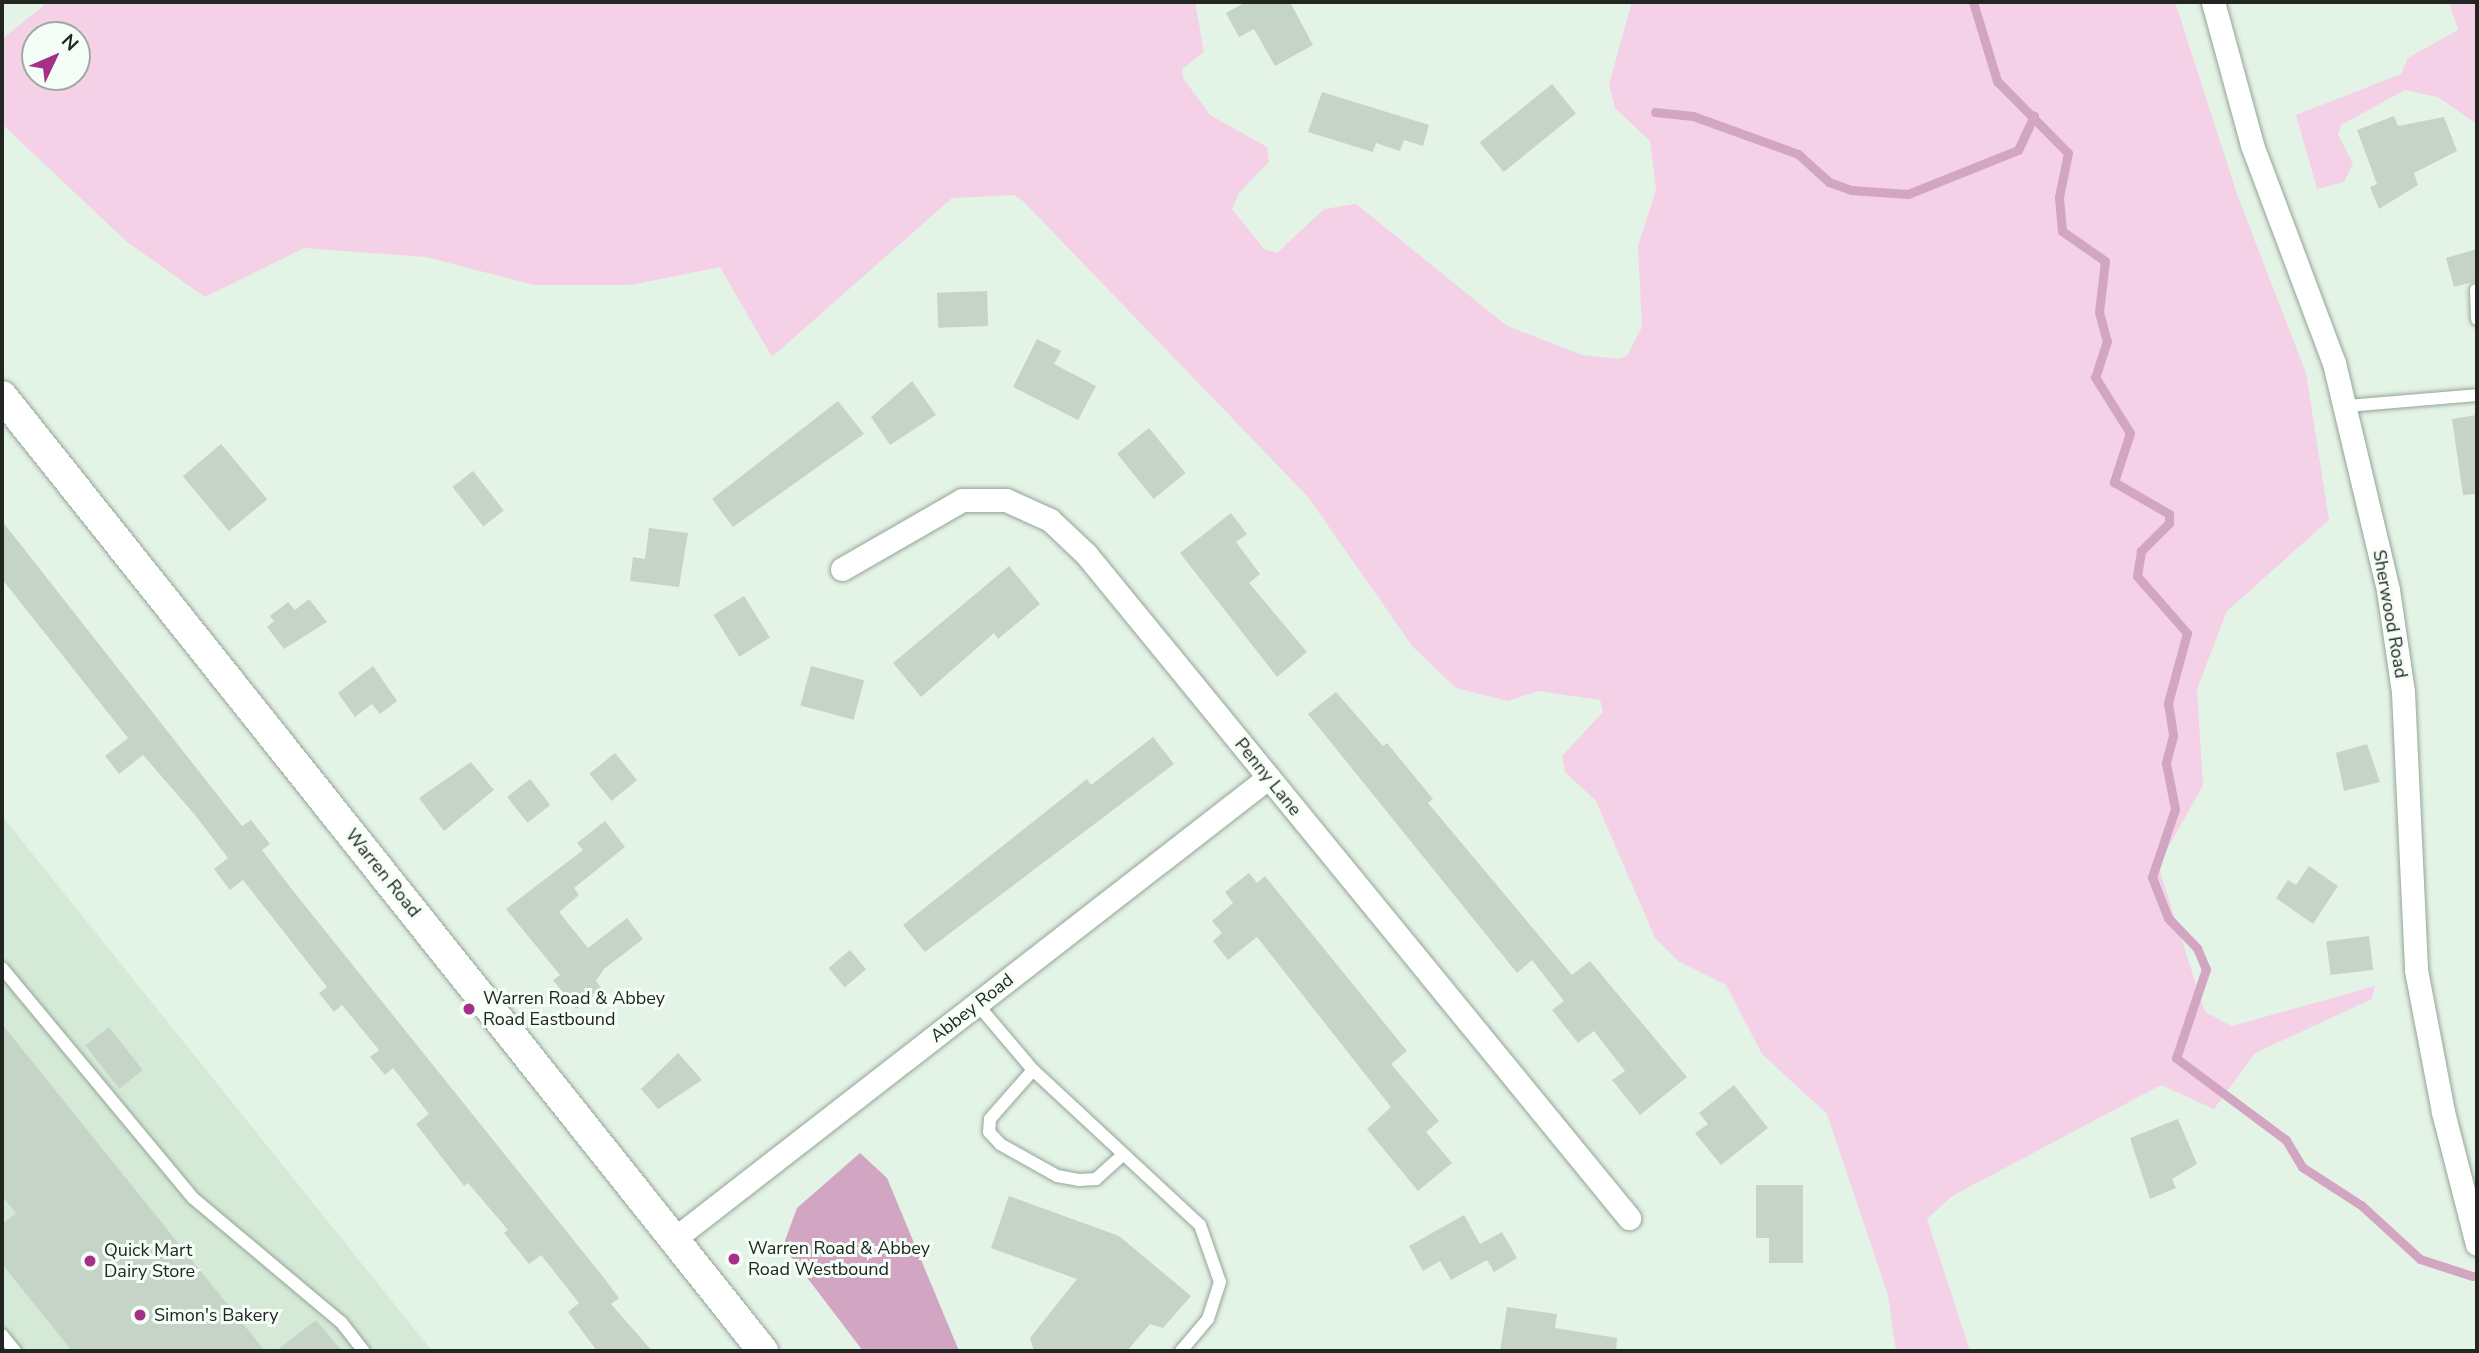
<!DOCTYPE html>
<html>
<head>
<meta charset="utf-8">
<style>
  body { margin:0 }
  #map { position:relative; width:2479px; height:1353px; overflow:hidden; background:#e3f3e5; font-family:"Nunito Sans",sans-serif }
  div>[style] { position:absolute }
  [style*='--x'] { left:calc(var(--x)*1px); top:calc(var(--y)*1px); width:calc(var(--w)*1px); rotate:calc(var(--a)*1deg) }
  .built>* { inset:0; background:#d4ead7 }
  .green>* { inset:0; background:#f4d1e7 }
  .water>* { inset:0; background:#d2a5c2 }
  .stream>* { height:9px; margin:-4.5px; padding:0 4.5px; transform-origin:4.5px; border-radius:4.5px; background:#d2a5c2 }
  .building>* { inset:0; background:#c5d4c7; transform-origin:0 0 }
  .roads { filter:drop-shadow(0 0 2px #95a498) drop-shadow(0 0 2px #95a498) }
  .service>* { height:12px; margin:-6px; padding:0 6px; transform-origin:6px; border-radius:6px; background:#fff }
  .minor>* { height:23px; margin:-11.5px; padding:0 11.5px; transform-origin:11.5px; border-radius:11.5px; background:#fff }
  .tertiary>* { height:30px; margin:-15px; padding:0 15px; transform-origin:15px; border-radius:15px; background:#fff }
  .dots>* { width:19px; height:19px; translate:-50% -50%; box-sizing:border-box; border:4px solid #f4fef6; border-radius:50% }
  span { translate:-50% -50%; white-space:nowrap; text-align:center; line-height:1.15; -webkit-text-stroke:6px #f4fef6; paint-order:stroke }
  .street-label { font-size:18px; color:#212622 }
  .poi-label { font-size:18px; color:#212622 }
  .left { translate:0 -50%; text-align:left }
  .frame { position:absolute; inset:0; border:4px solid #212622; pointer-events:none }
  .north { position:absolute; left:21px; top:21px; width:70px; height:70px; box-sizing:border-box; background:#f4fef6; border:2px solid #a0a8a1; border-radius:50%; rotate:46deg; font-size:19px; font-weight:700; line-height:28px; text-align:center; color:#212622 }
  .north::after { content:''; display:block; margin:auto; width:24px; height:32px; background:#a62f88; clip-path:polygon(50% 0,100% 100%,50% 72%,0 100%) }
</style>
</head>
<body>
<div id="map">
  <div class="built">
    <i style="clip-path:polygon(2px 816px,432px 1351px,2px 1351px)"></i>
  </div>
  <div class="green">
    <i style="clip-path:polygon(evenodd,48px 2px,1195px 2px,1204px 52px,1182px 69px,1183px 78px,1210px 115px,1267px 147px,1269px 162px,1239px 193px,1232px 209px,1264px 249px,1277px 253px,1324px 209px,1356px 204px,1507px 326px,1582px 355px,1618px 359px,1627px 356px,1642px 327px,1638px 246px,1656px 190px,1650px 141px,1615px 108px,1609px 84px,1632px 2px,2175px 2px,2238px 197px,2306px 373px,2329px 520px,2227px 611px,2197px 689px,2203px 785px,2159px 864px,2161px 875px,2205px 1012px,2232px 1026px,2375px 986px,2372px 999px,2255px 1053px,2214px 1109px,2161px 1085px,1952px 1196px,1927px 1219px,1970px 1351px,1896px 1351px,1888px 1295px,1827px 1114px,1762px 1054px,1726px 985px,1678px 961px,1655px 938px,1596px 801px,1565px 772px,1562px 756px,1603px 712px,1600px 700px,1538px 691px,1508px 701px,1456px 688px,1413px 647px,1308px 497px,1023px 201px,1014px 195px,952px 198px,772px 357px,720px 267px,631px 285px,534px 285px,426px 257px,304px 248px,205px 297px,127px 242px,2px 124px,2px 39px,48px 2px,35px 35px,77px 35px,77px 77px,35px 77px,35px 35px)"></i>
    <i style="clip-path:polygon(2449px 2px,2477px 2px,2477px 124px,2438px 97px,2405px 90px,2341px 125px,2338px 135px,2353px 163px,2344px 182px,2317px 189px,2296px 115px,2401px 74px,2408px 58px,2458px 30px)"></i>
  </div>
  <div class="water">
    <i style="clip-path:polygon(860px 1153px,887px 1178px,959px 1351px,863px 1351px,783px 1246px,797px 1208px)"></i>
  </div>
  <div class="stream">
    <i style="--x:1973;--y:2;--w:83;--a:73.1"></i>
    <i style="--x:1997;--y:81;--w:101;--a:45.4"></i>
    <i style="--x:2068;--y:153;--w:45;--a:101.6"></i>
    <i style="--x:2059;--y:197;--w:34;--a:85"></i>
    <i style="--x:2062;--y:231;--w:52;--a:34.9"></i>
    <i style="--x:2105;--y:261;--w:51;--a:96.7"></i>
    <i style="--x:2099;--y:312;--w:30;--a:75"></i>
    <i style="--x:2107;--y:341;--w:38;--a:108"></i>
    <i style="--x:2095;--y:377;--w:66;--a:58"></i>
    <i style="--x:2130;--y:433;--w:52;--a:108.1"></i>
    <i style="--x:2114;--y:482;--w:64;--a:30.2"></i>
    <i style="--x:2169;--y:514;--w:9;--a:90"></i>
    <i style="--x:2169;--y:523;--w:40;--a:135"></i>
    <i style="--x:2141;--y:551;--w:25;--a:99"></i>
    <i style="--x:2137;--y:576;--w:76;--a:48.7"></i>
    <i style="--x:2187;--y:633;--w:73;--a:105.2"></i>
    <i style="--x:2168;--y:703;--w:33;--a:81"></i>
    <i style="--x:2173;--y:736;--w:28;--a:105"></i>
    <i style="--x:2166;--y:763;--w:47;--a:78.9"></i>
    <i style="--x:2175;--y:809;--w:72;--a:108.7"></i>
    <i style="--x:2152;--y:877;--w:44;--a:68.7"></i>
    <i style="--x:2168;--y:918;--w:42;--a:46"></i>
    <i style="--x:2197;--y:948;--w:23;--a:67"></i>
    <i style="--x:2206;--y:969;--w:94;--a:108.6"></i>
    <i style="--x:2176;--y:1058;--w:137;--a:36.7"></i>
    <i style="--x:2286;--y:1140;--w:31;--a:59"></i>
    <i style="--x:2302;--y:1167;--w:70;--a:32.8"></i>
    <i style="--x:2361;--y:1205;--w:80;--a:42.5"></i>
    <i style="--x:2420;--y:1259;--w:55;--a:18.1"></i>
    <i style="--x:1655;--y:112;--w:38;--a:6"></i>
    <i style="--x:1693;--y:116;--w:112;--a:19.9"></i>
    <i style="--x:1798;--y:154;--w:42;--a:42.1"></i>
    <i style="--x:1829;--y:182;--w:23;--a:20"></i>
    <i style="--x:1851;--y:190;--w:57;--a:4"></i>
    <i style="--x:1908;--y:194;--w:118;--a:-21.8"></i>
    <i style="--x:2018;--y:150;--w:38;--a:-65"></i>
  </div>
  <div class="building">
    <i style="clip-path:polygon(1246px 2px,1290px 2px,1313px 45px,1275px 66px,1254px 29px,1239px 37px,1226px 13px)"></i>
    <i style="left:1552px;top:84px;width:38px;height:93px;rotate:51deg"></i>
    <i style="clip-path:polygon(1322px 92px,1429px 125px,1423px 146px,1404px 140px,1400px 151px,1376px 143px,1373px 152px,1308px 132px)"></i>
    <i style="clip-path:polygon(2394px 116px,2398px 126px,2444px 117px,2457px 151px,2414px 173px,2418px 185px,2379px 209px,2370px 187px,2377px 184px,2357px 130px)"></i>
    <i style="clip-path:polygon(2477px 249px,2477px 281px,2454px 287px,2446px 258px)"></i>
    <i style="left:987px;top:291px;width:35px;height:50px;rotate:88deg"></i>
    <i style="clip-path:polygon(1037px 339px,1061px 351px,1054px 364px,1096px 386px,1078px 420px,1013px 387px)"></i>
    <i style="clip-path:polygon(912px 381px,936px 415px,890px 445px,871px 417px)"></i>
    <i style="clip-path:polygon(838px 401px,864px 434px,733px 527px,712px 499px)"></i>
    <i style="clip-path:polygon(2477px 415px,2477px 494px,2463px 495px,2452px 419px)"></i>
    <i style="left:1149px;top:428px;width:58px;height:41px;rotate:51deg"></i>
    <i style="left:221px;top:444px;width:72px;height:50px;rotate:50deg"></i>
    <i style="left:473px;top:471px;width:50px;height:26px;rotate:52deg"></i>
    <i style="clip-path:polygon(1231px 513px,1247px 534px,1236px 542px,1260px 574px,1249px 583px,1307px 652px,1277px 677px,1180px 553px)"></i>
    <i style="clip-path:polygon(2px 521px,242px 826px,251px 820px,270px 844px,262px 850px,290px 887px,604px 1278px,619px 1298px,611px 1304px,652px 1351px,597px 1351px,568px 1312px,579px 1303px,541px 1255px,529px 1264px,504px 1233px,508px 1230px,468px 1183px,464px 1186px,416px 1124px,429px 1114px,393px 1068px,385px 1075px,370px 1057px,379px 1050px,342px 1005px,334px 1012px,319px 993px,327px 987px,243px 880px,230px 890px,214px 869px,228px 858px,195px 815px,143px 755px,119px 774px,105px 756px,128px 738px,2px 579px)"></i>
    <i style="clip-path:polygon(649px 528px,688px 533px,679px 587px,630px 581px,633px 557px,645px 559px)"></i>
    <i style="clip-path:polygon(1009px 566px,1040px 604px,998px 639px,994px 633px,921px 697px,893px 663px)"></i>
    <i style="left:744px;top:596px;width:49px;height:36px;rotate:58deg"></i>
    <i style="clip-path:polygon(309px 599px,327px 622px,284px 649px,267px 627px,274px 621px,270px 616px,288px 602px,295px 610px)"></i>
    <i style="clip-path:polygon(373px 666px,397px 701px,380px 714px,372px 704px,355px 717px,338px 693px)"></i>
    <i style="left:811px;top:666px;width:55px;height:41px;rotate:15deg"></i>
    <i style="clip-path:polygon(1336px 692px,1383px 746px,1387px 743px,1433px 799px,1428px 803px,1572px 975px,1590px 961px,1687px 1077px,1640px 1115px,1612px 1080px,1625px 1071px,1594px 1031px,1578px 1043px,1552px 1010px,1564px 1001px,1532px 960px,1517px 973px,1308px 714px)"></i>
    <i style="clip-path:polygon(1153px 737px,1174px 764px,925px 952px,903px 925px,1087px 779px,1091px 785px)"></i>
    <i style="clip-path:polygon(2367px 744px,2380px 782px,2344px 791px,2336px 753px)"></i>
    <i style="left:615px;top:753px;width:35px;height:33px;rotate:51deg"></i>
    <i style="clip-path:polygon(471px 762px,494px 790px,444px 831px,419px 798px)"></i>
    <i style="left:530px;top:779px;width:33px;height:29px;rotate:52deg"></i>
    <i style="clip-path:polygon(605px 821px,625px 847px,574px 888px,579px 895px,559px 912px,588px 948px,627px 918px,643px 939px,604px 969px,596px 981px,602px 989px,576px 1009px,553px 980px,560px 975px,506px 909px,583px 850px,577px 843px)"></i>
    <i style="clip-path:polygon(2309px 866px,2338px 886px,2313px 924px,2276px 898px,2288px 880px,2296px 885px)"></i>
    <i style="clip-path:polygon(1249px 873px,1257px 883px,1265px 876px,1407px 1051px,1391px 1064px,1439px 1121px,1426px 1132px,1452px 1163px,1418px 1191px,1367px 1129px,1391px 1107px,1257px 937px,1228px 960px,1213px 941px,1222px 933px,1212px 921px,1233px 903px,1225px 892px)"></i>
    <i style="left:2369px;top:936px;width:34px;height:43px;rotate:83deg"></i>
    <i style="left:850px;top:950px;width:25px;height:28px;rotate:50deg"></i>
    <i style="clip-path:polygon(2px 1024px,265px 1351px,72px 1351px,2px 1264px,2px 1224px,16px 1213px,2px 1196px)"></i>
    <i style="left:109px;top:1027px;width:55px;height:30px;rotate:52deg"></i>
    <i style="clip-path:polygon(678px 1053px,702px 1080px,658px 1109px,641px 1089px)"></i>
    <i style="clip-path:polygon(1734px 1085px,1768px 1128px,1721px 1165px,1695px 1133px,1708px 1124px,1699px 1113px)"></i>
    <i style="clip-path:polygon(2178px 1119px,2197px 1164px,2172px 1179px,2176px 1188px,2150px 1199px,2130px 1138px)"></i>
    <i style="clip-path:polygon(1756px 1185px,1803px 1185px,1803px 1263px,1769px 1263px,1769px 1238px,1756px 1238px)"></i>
    <i style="clip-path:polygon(1009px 1196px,1119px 1236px,1191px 1296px,1163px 1328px,1150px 1324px,1127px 1351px,1034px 1351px,1030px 1338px,1077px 1279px,991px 1248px)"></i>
    <i style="clip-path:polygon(1464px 1215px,1480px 1244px,1502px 1232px,1517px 1258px,1494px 1272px,1487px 1260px,1451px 1280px,1440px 1261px,1423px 1271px,1409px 1246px)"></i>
    <i style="clip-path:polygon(1507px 1307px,1557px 1314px,1555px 1328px,1617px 1338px,1616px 1351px,1500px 1351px)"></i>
    <i style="clip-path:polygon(316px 1320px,342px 1351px,276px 1351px)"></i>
  </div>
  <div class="roads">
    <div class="service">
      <i style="--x:2476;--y:290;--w:29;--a:88"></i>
      <i style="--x:2347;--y:406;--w:130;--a:-4.8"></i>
      <i style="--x:2;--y:968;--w:299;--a:50.3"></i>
      <i style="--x:193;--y:1198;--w:193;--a:40"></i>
      <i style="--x:341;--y:1322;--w:37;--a:52"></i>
      <i style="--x:977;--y:1004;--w:87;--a:49.7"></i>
      <i style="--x:1033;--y:1070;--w:228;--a:42.9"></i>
      <i style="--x:1200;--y:1225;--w:60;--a:70.7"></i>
      <i style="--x:1220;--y:1282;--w:39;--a:108"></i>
      <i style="--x:1208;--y:1319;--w:42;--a:130.2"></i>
      <i style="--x:1033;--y:1070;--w:65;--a:131.3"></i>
      <i style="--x:990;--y:1119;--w:13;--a:94"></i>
      <i style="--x:989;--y:1132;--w:16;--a:47"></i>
      <i style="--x:1000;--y:1144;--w:65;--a:29.3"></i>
      <i style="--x:1057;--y:1176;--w:22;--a:10"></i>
      <i style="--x:1079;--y:1180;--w:17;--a:-3"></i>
      <i style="--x:1096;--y:1179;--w:36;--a:-42"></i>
      <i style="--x:2;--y:1335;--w:21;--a:51"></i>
    </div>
    <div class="minor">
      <i style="--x:2213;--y:2;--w:148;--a:74.7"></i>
      <i style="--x:2252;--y:145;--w:233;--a:69.4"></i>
      <i style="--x:2334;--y:363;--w:233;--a:76.6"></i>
      <i style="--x:2388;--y:590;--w:103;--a:81.6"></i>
      <i style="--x:2403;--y:692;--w:278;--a:87.3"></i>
      <i style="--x:2416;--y:970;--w:145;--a:79.2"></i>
      <i style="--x:2443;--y:1112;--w:136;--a:75.6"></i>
      <i style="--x:842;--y:569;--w:138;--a:-29.9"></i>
      <i style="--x:962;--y:500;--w:44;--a:0"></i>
      <i style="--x:1006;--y:500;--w:48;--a:24.4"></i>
      <i style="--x:1050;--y:520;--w:50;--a:43.4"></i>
      <i style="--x:1086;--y:554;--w:858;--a:50.72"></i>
      <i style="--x:674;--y:1239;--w:753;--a:-37.83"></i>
    </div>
    <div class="tertiary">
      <i style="--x:2;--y:396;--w:1221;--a:51.45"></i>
    </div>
  </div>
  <div class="dots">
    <i style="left:469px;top:1009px;background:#a62f88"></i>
    <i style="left:734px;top:1259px;background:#a62f88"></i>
    <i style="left:90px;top:1261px;background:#a62f88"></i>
    <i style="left:140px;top:1315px;background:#a62f88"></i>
  </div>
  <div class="street-label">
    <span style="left:2390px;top:614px;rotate:80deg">Sherwood Road</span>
    <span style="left:1268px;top:777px;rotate:51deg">Penny Lane</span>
    <span style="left:383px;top:873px;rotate:51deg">Warren Road</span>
    <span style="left:972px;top:1008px;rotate:-38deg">Abbey Road</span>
  </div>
  <div class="poi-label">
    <span class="left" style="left:483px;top:1009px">Warren Road &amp; Abbey<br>Road Eastbound</span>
    <span class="left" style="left:748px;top:1259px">Warren Road &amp; Abbey<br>Road Westbound</span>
    <span class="left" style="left:104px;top:1261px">Quick Mart<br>Dairy Store</span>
    <span class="left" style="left:154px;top:1315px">Simon's Bakery</span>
  </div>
  <div class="frame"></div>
  <div class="north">N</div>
</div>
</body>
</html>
